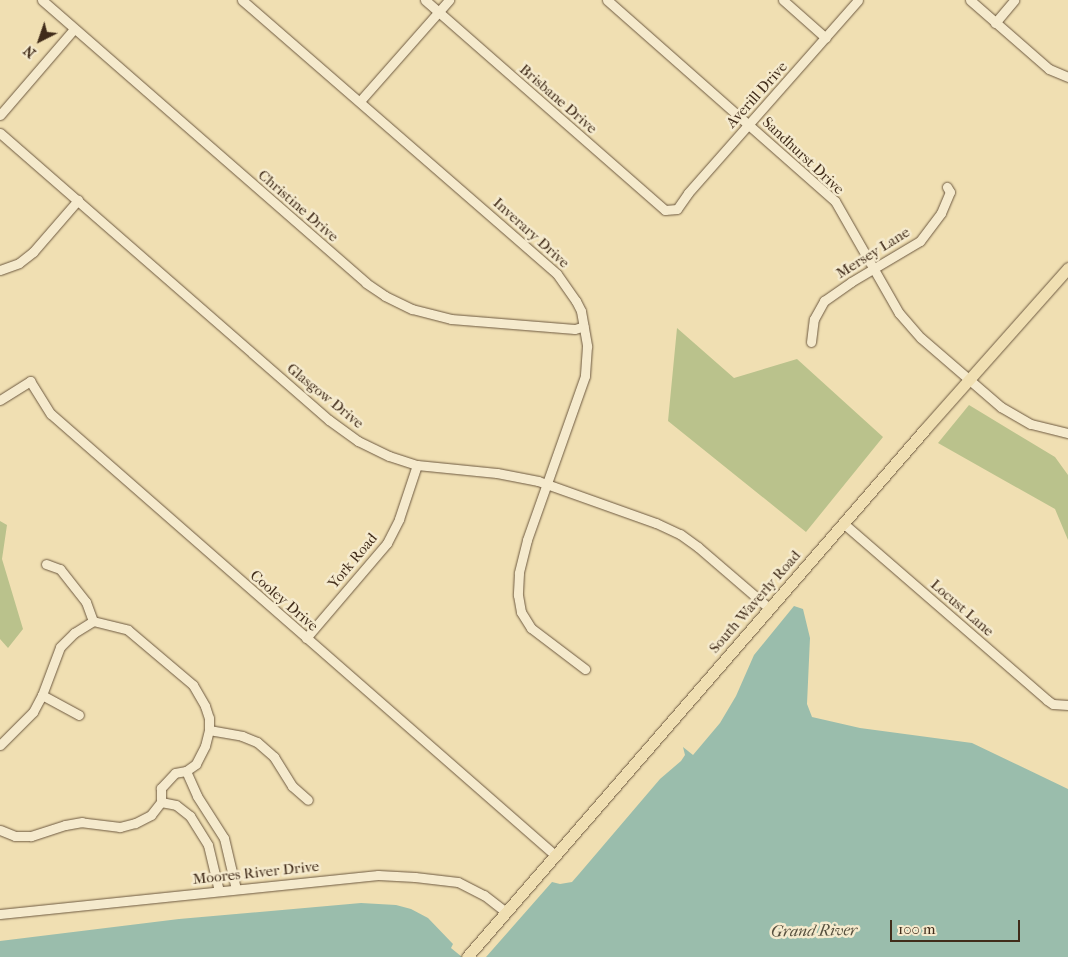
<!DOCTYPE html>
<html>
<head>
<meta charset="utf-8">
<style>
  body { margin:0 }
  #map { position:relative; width:1068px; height:957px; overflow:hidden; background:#f0dfb2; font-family:"IM FELL French Canon",serif }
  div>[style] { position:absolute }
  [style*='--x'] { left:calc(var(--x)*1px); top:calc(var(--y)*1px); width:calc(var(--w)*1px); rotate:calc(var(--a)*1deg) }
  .green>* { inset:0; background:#bac28c }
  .water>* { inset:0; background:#9abdac }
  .roads { filter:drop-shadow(0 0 1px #6d5940) drop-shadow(0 0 1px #6d5940) }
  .minor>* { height:9px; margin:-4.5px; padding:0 4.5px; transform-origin:4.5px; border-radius:4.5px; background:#f5eacd }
  .major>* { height:11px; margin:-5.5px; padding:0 5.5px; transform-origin:5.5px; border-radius:5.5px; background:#f0dfb2 }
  span { translate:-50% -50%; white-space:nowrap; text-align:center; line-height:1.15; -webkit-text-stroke:5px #f5eacd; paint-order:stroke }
  .street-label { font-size:15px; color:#412c1a }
  .water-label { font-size:16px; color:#57503e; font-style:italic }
  .north { position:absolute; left:15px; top:15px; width:50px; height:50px; -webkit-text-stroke:4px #f5eacd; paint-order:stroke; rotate:221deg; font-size:14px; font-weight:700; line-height:20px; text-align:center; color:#412c1a }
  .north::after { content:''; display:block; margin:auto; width:18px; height:22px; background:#412c1a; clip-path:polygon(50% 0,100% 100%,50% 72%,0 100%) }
  .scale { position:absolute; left:890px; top:920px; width:130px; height:22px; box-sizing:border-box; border:2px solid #412c1a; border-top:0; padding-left:6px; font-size:15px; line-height:18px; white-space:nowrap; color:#412c1a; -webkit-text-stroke:4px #f5eacd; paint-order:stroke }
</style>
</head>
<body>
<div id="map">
  <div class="green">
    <i style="clip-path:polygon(677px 328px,734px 378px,797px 359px,883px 437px,806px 532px,668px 421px)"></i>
    <i style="clip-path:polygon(969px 405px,1055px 457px,1068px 475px,1068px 540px,1055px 509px,938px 443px)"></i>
    <i style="clip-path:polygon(0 521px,7px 525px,2px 559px,23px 629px,8px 648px,0 639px)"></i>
  </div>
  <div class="water">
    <i style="clip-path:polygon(794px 606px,803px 609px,810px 638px,807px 704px,812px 717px,860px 728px,972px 743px,1068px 789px,1068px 957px,486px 957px,552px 882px,560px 884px,572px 882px,579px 874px,660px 779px,681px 761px,685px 755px,683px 747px,693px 755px,720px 723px,736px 696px,754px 655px)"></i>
    <i style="clip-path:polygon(361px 903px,396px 905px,411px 909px,428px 918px,453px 944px,451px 948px,462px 957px,0 957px,0 941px,179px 919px)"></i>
  </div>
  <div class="roads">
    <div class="minor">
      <i style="--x:42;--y:0;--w:430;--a:41.1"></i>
      <i style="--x:366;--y:283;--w:23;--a:34"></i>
      <i style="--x:385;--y:296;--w:30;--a:26"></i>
      <i style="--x:412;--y:309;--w:40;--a:14.4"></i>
      <i style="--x:451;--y:319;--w:124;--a:4.6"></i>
      <i style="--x:575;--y:329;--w:9;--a:-18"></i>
      <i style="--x:242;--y:0;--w:417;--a:41"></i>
      <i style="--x:557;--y:274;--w:33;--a:55"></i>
      <i style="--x:576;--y:301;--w:11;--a:63"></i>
      <i style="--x:581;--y:311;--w:36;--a:80"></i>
      <i style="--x:587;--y:346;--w:30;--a:94"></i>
      <i style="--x:585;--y:376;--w:174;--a:109.5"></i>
      <i style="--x:527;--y:540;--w:34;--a:104"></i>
      <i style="--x:519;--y:573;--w:22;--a:93"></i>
      <i style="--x:518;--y:595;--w:17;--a:80"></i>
      <i style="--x:521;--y:612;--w:19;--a:58"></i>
      <i style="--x:531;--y:628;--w:68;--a:37.2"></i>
      <i style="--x:425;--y:0;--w:319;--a:41.2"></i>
      <i style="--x:665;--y:210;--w:12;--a:-5"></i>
      <i style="--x:677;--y:209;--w:19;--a:-55"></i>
      <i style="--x:688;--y:193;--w:257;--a:-48.6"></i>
      <i style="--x:607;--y:0;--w:304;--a:41.4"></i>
      <i style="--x:835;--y:201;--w:129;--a:60.3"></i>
      <i style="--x:899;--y:313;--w:33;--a:49"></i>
      <i style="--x:921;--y:338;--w:106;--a:40.8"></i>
      <i style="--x:1001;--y:407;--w:34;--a:30"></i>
      <i style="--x:1031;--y:424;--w:38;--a:14"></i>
      <i style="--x:783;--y:0;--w:57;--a:41.5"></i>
      <i style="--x:970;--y:0;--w:105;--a:41.1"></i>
      <i style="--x:1049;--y:69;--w:21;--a:23"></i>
      <i style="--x:995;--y:23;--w:30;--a:-50"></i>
      <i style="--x:360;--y:101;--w:135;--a:-48.6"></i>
      <i style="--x:0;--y:115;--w:113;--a:-49.3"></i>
      <i style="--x:0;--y:133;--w:437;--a:41.1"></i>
      <i style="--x:329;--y:420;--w:36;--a:36"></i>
      <i style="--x:358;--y:441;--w:34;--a:26"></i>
      <i style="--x:389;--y:456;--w:29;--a:18"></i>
      <i style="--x:417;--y:465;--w:80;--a:5.7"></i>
      <i style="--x:497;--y:473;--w:42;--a:11"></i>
      <i style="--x:538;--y:481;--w:125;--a:19.6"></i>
      <i style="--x:656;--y:523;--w:26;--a:25"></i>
      <i style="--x:680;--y:534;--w:22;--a:36"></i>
      <i style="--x:698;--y:547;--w:94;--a:40.7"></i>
      <i style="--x:0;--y:270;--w:20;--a:-20"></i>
      <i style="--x:19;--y:263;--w:18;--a:-38"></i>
      <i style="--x:33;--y:252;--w:69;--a:-49.1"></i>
      <i style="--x:811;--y:342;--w:23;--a:-83"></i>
      <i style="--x:814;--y:319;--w:21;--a:-61"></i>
      <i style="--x:824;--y:301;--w:33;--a:-35"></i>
      <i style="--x:851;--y:282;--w:80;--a:-30.7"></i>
      <i style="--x:920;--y:241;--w:35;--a:-53"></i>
      <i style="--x:941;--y:213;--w:23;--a:-67"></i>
      <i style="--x:950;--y:192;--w:6;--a:-121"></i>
      <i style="--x:0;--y:400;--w:36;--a:-32"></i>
      <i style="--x:30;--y:381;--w:39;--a:58"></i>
      <i style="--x:51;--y:414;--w:671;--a:41.19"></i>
      <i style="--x:843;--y:523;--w:270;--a:40.9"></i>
      <i style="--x:1047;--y:700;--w:7;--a:34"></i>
      <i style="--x:1053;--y:704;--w:15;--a:4"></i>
      <i style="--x:46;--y:564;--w:15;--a:20"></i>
      <i style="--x:60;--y:569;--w:42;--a:51.8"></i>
      <i style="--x:86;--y:602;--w:20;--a:70"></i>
      <i style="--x:306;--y:638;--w:125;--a:-49.5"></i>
      <i style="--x:387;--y:543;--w:27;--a:-63"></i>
      <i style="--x:399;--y:519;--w:57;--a:-71.6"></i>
      <i style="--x:42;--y:695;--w:42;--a:28.4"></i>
      <i style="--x:209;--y:730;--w:34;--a:10"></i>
      <i style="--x:242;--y:736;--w:16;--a:22"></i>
      <i style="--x:257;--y:742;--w:23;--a:41"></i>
      <i style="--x:274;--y:757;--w:34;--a:58"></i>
      <i style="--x:292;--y:786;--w:21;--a:41"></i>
      <i style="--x:0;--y:745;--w:47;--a:-45"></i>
      <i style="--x:33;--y:712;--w:19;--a:-62"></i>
      <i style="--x:42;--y:695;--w:51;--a:-69.4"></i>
      <i style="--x:60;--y:647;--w:20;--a:-45"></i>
      <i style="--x:74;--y:633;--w:22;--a:-32"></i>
      <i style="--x:93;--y:621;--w:36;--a:14"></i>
      <i style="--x:128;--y:630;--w:85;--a:40.2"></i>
      <i style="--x:193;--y:685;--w:24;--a:60"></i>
      <i style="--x:205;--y:706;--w:13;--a:72"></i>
      <i style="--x:209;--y:718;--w:12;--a:90"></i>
      <i style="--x:209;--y:730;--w:16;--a:104"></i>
      <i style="--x:205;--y:746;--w:20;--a:117"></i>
      <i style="--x:196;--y:764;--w:12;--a:145"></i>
      <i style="--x:186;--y:771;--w:11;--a:170"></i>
      <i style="--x:175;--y:773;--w:21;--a:133"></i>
      <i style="--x:161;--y:788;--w:14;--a:90"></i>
      <i style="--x:161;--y:802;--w:16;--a:128"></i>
      <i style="--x:151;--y:815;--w:18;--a:153"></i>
      <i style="--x:135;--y:823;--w:16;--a:165"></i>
      <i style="--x:120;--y:827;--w:38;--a:-173"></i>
      <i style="--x:82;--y:822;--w:17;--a:170"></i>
      <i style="--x:65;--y:825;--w:36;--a:162"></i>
      <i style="--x:31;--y:836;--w:16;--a:180"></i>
      <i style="--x:15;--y:836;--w:16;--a:-158"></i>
      <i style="--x:186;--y:771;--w:27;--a:66"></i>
      <i style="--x:197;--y:796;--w:50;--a:57.3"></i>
      <i style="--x:224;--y:838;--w:52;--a:76.8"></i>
      <i style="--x:161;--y:802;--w:15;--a:11"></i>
      <i style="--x:176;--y:805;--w:18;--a:38"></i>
      <i style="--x:190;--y:816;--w:34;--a:58"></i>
      <i style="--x:208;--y:845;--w:47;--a:76.6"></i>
      <i style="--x:0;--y:914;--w:380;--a:-5.9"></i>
      <i style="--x:378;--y:875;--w:37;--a:3"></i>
      <i style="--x:415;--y:877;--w:43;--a:6.6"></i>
      <i style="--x:458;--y:882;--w:29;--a:27"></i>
      <i style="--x:484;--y:895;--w:28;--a:38"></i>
    </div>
    <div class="major">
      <i style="--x:467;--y:957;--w:700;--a:-49.05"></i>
      <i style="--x:926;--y:428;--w:214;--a:-48.4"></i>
    </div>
  </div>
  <div class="street-label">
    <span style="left:757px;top:95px;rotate:-48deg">Averill Drive</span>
    <span style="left:558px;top:99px;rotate:41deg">Brisbane Drive</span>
    <span style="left:803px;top:156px;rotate:43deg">Sandhurst Drive</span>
    <span style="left:298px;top:206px;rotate:41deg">Christine Drive</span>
    <span style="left:531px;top:233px;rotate:42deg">Inverary Drive</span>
    <span style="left:873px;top:253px;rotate:-32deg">Mersey Lane</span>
    <span style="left:325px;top:396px;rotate:39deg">Glasgow Drive</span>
    <span style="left:353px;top:561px;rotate:-50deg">York Road</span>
    <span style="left:284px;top:601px;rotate:41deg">Cooley Drive</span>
    <span style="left:755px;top:602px;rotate:-49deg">South Waverly Road</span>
    <span style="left:962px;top:608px;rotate:41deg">Locust Lane</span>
    <span style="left:256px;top:873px;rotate:-6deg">Moores River Drive</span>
  </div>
  <div class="water-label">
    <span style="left:814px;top:931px;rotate:-1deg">Grand River</span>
  </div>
  <div class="north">N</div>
  <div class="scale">100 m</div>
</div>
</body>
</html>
